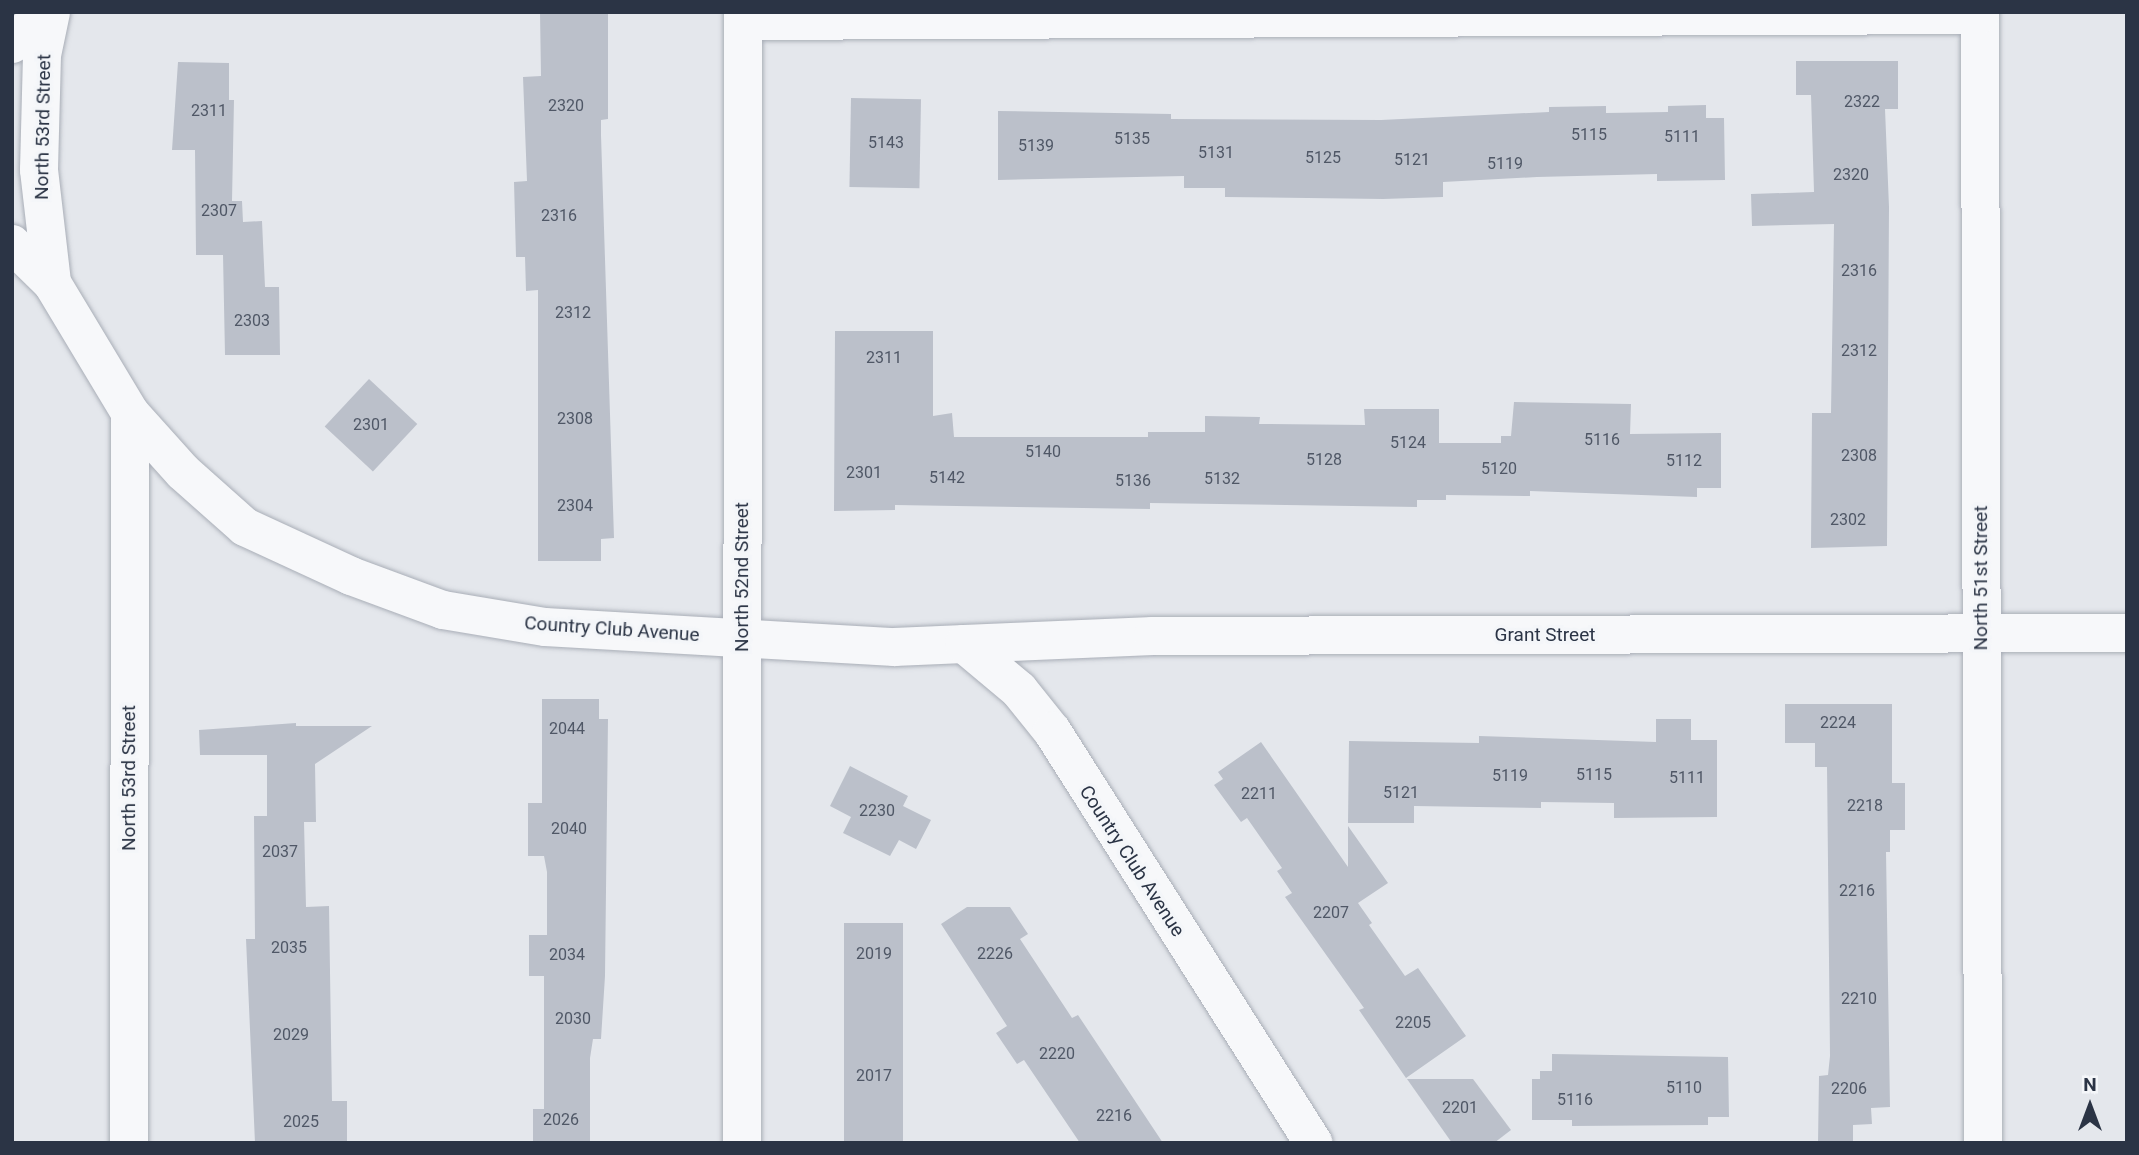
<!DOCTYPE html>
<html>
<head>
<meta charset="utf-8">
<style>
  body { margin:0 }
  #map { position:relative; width:2139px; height:1155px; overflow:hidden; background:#e4e7ec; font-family:Roboto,sans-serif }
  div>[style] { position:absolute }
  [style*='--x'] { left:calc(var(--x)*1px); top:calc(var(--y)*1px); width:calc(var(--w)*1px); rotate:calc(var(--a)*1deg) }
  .building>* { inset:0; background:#bbc0ca; transform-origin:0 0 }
  .roads { filter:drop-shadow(0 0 2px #a9aeb7) drop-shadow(0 0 2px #a9aeb7) }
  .minor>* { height:38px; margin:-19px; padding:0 19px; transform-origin:19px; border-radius:19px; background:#f7f8fa }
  span { translate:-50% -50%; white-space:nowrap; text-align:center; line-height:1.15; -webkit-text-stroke:7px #f4f6f9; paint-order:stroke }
  .number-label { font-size:16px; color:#4f5766 }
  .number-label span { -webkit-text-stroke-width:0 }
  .street-label { font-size:19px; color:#2b3445 }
  .frame { position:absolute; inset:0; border:14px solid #2b3445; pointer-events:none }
  .north { position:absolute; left:2055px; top:1071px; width:70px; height:70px; -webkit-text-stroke:5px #f4f6f9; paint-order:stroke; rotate:0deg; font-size:19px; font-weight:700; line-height:28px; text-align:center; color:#2b3445 }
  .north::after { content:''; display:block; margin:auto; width:24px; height:32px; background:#2b3445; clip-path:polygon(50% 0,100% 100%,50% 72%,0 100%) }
</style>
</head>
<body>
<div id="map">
  <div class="building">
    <i style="clip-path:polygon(540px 12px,608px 12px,608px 119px,601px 120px,601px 135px,614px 538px,601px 539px,601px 561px,538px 561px,538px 290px,526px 291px,525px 257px,516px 257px,514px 182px,527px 181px,523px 77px,541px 76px)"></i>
    <i style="clip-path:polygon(1796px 61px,1898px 61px,1898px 109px,1885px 109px,1889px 207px,1887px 546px,1811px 548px,1812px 413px,1831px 413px,1834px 224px,1752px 226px,1751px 194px,1814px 192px,1811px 95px,1796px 95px)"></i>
    <i style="clip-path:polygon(178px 62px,229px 63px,229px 100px,234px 100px,232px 201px,242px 201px,243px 222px,262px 221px,265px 287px,279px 287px,280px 355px,225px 355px,223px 255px,196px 255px,195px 150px,172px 150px)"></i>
    <i style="left:851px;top:98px;width:70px;height:89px;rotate:1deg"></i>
    <i style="clip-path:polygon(1706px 105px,1706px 118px,1724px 118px,1725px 180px,1657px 181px,1657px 174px,1537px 177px,1443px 182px,1443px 197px,1383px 199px,1225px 197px,1225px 188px,1184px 188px,1184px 176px,998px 180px,998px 111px,1171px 114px,1171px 119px,1381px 120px,1549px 112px,1549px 107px,1606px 106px,1606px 113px,1668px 112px,1668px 106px)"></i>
    <i style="clip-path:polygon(835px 331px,933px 331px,933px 416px,952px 413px,954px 437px,1148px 437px,1148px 432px,1205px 432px,1205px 416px,1260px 417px,1259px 424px,1365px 425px,1364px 409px,1439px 409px,1439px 443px,1501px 443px,1501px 436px,1511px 436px,1514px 402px,1631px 404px,1630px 434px,1721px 433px,1721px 488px,1697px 488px,1697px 497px,1530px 491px,1530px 496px,1446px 495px,1446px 500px,1417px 500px,1417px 507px,1150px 503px,1150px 509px,895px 505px,895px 510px,834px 511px)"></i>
    <i style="left:369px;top:379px;width:66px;height:65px;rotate:43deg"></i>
    <i style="clip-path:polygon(542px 699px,599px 699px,599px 719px,608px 719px,605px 976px,601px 1039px,593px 1039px,590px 1058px,590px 1143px,533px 1143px,533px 1109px,544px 1109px,544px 976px,529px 976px,529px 935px,547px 935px,547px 872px,544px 856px,528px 856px,528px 803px,542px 803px)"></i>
    <i style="clip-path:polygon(1785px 704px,1892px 704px,1892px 783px,1905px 783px,1905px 830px,1890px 830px,1890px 852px,1886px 852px,1890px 1107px,1871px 1108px,1872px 1124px,1853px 1125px,1853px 1143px,1818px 1143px,1819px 1076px,1828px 1075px,1830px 1056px,1827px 767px,1815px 767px,1815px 743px,1785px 743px)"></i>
    <i style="clip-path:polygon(1656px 719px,1691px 719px,1691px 740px,1717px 740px,1717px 817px,1614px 818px,1614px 803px,1541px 802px,1541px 808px,1414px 806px,1414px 823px,1348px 823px,1349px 741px,1479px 743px,1479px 736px,1656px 742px)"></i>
    <i style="clip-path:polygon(296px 723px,296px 726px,372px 726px,315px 764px,316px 822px,304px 822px,306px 907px,329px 906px,332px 1101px,347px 1101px,347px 1143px,255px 1143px,246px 939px,255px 939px,254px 816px,267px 816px,267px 755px,200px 755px,199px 730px)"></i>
    <i style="clip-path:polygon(1261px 742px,1348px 867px,1348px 826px,1388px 883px,1358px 903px,1372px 923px,1369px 925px,1405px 976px,1418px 968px,1466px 1036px,1406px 1078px,1359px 1010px,1364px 1008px,1285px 897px,1292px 893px,1277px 871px,1282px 868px,1247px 818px,1241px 822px,1214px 785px,1223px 779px,1218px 772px)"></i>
    <i style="clip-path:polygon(850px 766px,908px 796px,903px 806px,931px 820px,916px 849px,899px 840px,890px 856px,843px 833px,851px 817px,830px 806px)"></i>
    <i style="clip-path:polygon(967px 907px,1010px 907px,1028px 934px,1020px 939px,1072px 1018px,1078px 1015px,1163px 1143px,1080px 1143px,1024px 1060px,1017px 1064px,996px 1033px,1007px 1026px,941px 924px)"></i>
    <i style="left:903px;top:923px;width:220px;height:59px;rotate:90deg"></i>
    <i style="clip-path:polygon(1552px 1054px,1728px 1057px,1729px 1117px,1708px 1117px,1708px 1125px,1572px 1126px,1572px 1120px,1532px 1120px,1532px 1079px,1540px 1079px,1540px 1071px,1552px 1071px)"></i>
    <i style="clip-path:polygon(1407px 1079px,1473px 1079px,1511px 1130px,1494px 1143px,1452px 1143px)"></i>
  </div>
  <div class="roads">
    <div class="minor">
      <i style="--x:51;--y:12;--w:44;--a:101.8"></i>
      <i style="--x:42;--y:55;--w:115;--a:91.5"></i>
      <i style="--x:39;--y:170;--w:114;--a:83.4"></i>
      <i style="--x:1980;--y:12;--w:1131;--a:89.85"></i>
      <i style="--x:743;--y:21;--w:1237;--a:-0.28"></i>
      <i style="--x:12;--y:44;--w:46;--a:-44.1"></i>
      <i style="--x:12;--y:244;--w:56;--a:44.3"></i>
      <i style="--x:52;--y:283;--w:152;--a:59"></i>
      <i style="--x:130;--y:413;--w:79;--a:48.1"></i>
      <i style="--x:183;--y:472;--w:83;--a:41.6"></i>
      <i style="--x:245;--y:527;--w:117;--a:24.8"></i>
      <i style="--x:351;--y:576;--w:98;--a:20.3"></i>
      <i style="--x:443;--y:610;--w:103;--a:9.5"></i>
      <i style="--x:545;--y:627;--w:350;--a:3.3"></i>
      <i style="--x:894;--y:647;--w:70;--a:-2.5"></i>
      <i style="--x:964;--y:644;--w:72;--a:39.9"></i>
      <i style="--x:1019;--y:690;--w:53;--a:51.2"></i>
      <i style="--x:1052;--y:731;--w:488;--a:57.6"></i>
      <i style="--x:964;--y:644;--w:189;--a:-2.4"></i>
      <i style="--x:1153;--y:636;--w:974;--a:-0.18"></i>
      <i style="--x:129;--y:1143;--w:730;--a:-89.92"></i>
      <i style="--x:742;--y:1143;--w:1131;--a:-89.95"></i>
    </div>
  </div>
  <div class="number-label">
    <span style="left:1862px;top:102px">2322</span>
    <span style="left:566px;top:106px">2320</span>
    <span style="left:209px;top:111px">2311</span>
    <span style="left:1589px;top:135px">5115</span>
    <span style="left:1682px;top:137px">5111</span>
    <span style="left:1132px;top:139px">5135</span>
    <span style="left:886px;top:143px">5143</span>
    <span style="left:1036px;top:146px">5139</span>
    <span style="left:1216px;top:153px">5131</span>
    <span style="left:1323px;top:158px">5125</span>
    <span style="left:1412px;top:160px">5121</span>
    <span style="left:1505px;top:164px">5119</span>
    <span style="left:1851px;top:175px">2320</span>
    <span style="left:219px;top:211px">2307</span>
    <span style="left:559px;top:216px">2316</span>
    <span style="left:1859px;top:271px">2316</span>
    <span style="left:573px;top:313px">2312</span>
    <span style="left:252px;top:321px">2303</span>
    <span style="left:1859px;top:351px">2312</span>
    <span style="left:884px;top:358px">2311</span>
    <span style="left:575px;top:419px">2308</span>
    <span style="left:371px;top:425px">2301</span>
    <span style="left:1602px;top:440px">5116</span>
    <span style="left:1408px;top:443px">5124</span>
    <span style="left:1043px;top:452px">5140</span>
    <span style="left:1859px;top:456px">2308</span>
    <span style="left:1324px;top:460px">5128</span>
    <span style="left:1684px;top:461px">5112</span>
    <span style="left:1499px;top:469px">5120</span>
    <span style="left:864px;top:473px">2301</span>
    <span style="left:947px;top:478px">5142</span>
    <span style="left:1222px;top:479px">5132</span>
    <span style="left:1133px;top:481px">5136</span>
    <span style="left:575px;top:506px">2304</span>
    <span style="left:1848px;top:520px">2302</span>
    <span style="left:1838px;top:723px">2224</span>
    <span style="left:567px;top:729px">2044</span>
    <span style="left:1594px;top:775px">5115</span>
    <span style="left:1510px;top:776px">5119</span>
    <span style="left:1687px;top:778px">5111</span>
    <span style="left:1401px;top:793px">5121</span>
    <span style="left:1259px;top:794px">2211</span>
    <span style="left:1865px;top:806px">2218</span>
    <span style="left:877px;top:811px">2230</span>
    <span style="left:569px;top:829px">2040</span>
    <span style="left:280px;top:852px">2037</span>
    <span style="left:1857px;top:891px">2216</span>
    <span style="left:1331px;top:913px">2207</span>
    <span style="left:289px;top:948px">2035</span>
    <span style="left:874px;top:954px">2019</span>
    <span style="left:995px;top:954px">2226</span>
    <span style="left:567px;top:955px">2034</span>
    <span style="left:1859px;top:999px">2210</span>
    <span style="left:573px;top:1019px">2030</span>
    <span style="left:1413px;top:1023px">2205</span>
    <span style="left:291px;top:1035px">2029</span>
    <span style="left:1057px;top:1054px">2220</span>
    <span style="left:874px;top:1076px">2017</span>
    <span style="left:1684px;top:1088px">5110</span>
    <span style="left:1849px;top:1089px">2206</span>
    <span style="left:1575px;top:1100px">5116</span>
    <span style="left:1460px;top:1108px">2201</span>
    <span style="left:1114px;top:1116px">2216</span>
    <span style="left:561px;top:1120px">2026</span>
    <span style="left:301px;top:1122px">2025</span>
  </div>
  <div class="street-label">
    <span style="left:43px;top:127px;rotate:-89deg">North 53rd Street</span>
    <span style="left:742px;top:577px;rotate:-90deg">North 52nd Street</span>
    <span style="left:1981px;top:578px;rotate:-90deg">North 51st Street</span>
    <span style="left:612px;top:629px;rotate:4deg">Country Club Avenue</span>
    <span style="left:1545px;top:635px">Grant Street</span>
    <span style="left:129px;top:778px;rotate:-90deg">North 53rd Street</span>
    <span style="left:1132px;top:861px;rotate:57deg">Country Club Avenue</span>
  </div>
  <div class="frame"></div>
  <div class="north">N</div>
</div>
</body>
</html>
